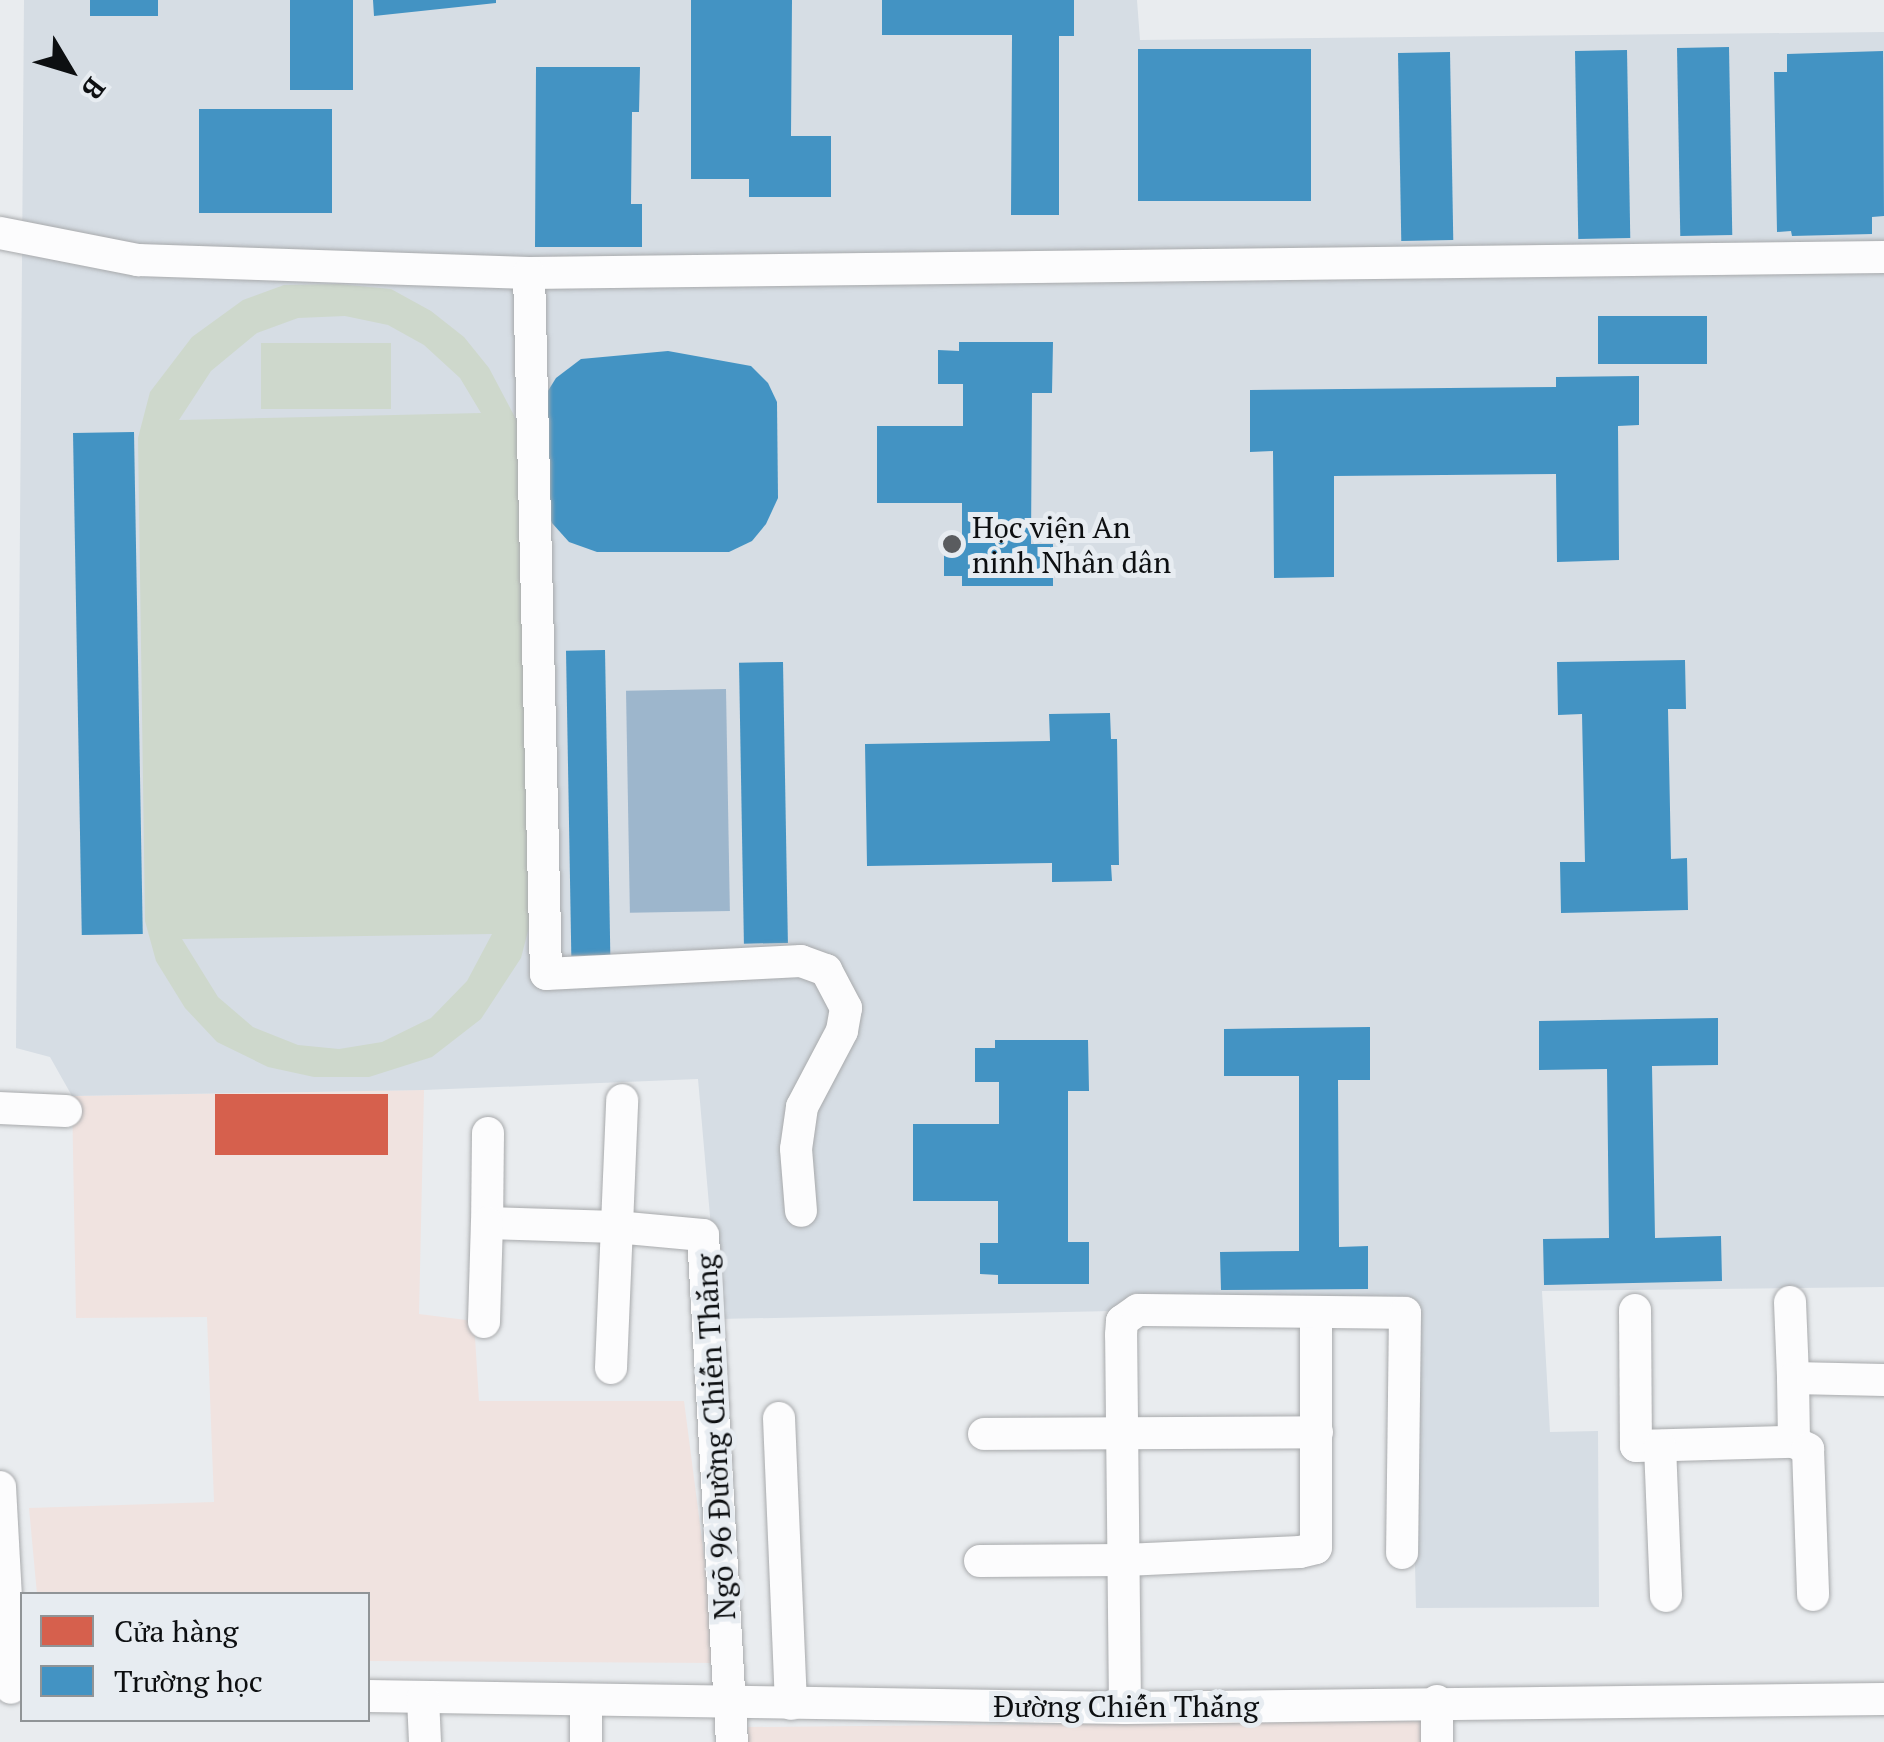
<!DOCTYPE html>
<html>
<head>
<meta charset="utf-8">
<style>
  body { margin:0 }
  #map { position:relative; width:1884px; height:1742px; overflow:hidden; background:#e9ecef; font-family:"PT Serif",serif }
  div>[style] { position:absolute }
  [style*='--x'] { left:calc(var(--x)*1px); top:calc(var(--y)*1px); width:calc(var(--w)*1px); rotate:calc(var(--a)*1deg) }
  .commercial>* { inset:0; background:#f0e3e0 }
  .built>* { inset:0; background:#d6dde4 }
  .green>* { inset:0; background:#ced8cc; transform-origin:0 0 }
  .water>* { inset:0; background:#9db6cc; transform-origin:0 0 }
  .shops>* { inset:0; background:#d6604d; transform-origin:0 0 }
  .schools>* { inset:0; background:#4393c3; transform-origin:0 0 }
  .roads { filter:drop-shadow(0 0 2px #a8aaac) drop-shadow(0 0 2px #a8aaac) }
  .minor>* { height:32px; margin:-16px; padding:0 16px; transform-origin:16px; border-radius:16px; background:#fcfcfd }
  .dots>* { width:28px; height:28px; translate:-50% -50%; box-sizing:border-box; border:5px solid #e7ecf1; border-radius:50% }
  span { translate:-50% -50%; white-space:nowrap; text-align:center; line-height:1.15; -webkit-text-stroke:10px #e7ecf1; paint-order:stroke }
  .poi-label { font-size:30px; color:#0d0f11 }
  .left { translate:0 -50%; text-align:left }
  .street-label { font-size:30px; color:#0d0f11 }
  .legend { position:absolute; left:20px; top:1592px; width:350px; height:130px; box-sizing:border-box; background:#e7ecf1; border:2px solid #909497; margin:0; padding:12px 18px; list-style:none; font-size:30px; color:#0d0f11 }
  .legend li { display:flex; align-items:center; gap:20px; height:50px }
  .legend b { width:50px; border:2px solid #909497 }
  .north { position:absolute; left:20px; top:20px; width:100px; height:100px; -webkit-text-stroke:8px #e7ecf1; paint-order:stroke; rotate:128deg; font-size:28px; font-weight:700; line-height:40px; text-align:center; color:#0d0f11 }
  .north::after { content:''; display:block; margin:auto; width:35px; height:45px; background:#0d0f11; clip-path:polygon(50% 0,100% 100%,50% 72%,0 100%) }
</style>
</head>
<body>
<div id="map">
  <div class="commercial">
    <i style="clip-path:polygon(424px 1090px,419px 1314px,474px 1321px,479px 1401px,684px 1401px,718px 1663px,368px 1661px,368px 1594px,37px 1594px,29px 1508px,214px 1502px,207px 1317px,76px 1318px,72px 1096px)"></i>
    <i style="clip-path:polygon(1425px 1721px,1425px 1742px,748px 1742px,748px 1727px)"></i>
  </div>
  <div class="built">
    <i style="clip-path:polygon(24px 0,1137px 0,1140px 40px,1884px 32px,1884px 1287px,1542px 1291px,1550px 1432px,1598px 1431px,1599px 1607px,1416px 1608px,1409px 1305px,719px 1319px,698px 1079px,424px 1090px,72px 1096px,50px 1057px,16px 1048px)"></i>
  </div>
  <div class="green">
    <i style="clip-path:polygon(evenodd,338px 284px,391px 289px,431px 311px,464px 337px,489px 368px,517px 421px,534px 908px,521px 958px,481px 1019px,432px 1057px,369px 1077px,314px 1077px,268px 1067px,217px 1042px,185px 1008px,156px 961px,145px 921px,138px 438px,150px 392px,192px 337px,243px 300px,284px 285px,338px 284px,345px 316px,388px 325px,424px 345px,460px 378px,481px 413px,179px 420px,211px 371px,257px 333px,298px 318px,345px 316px,338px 284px,492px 934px,467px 981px,431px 1018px,382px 1042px,339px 1049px,298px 1045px,253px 1027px,218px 997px,182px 939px,492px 934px)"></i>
    <i style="left:261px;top:343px;width:130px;height:66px"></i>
  </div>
  <div class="water">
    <i style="left:726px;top:689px;width:222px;height:100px;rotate:89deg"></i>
  </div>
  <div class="shops">
    <i style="left:215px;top:1094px;width:173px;height:61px"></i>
  </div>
  <div class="schools">
    <i style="left:90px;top:0;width:68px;height:16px"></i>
    <i style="left:290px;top:0;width:63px;height:90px"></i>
    <i style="clip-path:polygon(373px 0,496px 0,496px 3px,374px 16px)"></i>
    <i style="clip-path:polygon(691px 0,792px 0,791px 136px,831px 136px,831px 197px,749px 197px,749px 179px,691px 179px)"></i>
    <i style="clip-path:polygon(882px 0,1074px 0,1074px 36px,1059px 36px,1059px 215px,1011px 215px,1012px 35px,882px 35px)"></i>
    <i style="left:1729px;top:47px;width:188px;height:52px;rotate:89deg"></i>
    <i style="left:1138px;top:49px;width:173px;height:152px"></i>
    <i style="left:1627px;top:50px;width:188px;height:52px;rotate:89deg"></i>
    <i style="clip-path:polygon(1883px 51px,1884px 216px,1872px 217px,1872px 234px,1792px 236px,1791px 231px,1777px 232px,1774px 72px,1787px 72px,1787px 54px)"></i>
    <i style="left:1450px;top:52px;width:188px;height:52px;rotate:89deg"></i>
    <i style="clip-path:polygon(536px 67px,640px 67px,639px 112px,632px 112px,631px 204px,642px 204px,642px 247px,535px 247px)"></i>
    <i style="left:332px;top:109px;width:104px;height:133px;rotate:90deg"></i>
    <i style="left:1598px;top:316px;width:109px;height:48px"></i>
    <i style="clip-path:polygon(959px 342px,1053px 342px,1052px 393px,1032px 393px,1031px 544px,1053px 544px,1053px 586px,962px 586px,962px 576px,944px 576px,944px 545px,962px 545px,962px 503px,877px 503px,877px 426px,963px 426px,963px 384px,938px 384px,938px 350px,959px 351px)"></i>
    <i style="clip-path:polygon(668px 351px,751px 366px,768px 383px,777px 402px,778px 498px,766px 524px,752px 541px,729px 552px,597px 552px,569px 542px,552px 523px,542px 498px,541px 402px,556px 378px,581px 359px)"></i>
    <i style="clip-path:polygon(1639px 376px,1639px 425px,1618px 426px,1619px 560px,1557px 562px,1556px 474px,1334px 476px,1334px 577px,1274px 578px,1273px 451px,1250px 452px,1250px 390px,1556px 387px,1556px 377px)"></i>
    <i style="left:134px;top:432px;width:502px;height:61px;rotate:89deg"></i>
    <i style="left:605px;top:650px;width:305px;height:39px;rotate:89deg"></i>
    <i style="clip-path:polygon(1685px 660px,1686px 709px,1668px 709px,1671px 859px,1687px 858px,1688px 910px,1561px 913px,1560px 862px,1585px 862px,1582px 714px,1558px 715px,1557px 662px)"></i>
    <i style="left:783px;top:662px;width:281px;height:44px;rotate:89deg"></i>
    <i style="clip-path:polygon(1110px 713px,1111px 739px,1117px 739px,1119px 865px,1111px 865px,1112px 881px,1052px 882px,1052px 863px,867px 866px,865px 744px,1050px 741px,1049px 714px)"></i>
    <i style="clip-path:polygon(1718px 1018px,1718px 1065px,1652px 1066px,1655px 1238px,1721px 1236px,1722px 1281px,1544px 1285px,1543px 1239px,1609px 1238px,1607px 1069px,1539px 1070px,1539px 1021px)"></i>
    <i style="clip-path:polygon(1370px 1027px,1370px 1080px,1338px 1080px,1339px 1247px,1368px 1246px,1368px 1289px,1221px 1290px,1220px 1252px,1299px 1251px,1299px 1076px,1224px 1076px,1224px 1029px)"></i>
    <i style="clip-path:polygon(995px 1040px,1088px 1040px,1089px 1091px,1068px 1091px,1068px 1242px,1089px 1242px,1089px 1284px,998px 1284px,998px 1275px,980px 1274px,980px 1243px,998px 1243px,998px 1201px,913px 1201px,913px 1124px,999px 1124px,999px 1082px,975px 1082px,975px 1048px,995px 1048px)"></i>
  </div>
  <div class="roads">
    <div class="minor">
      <i style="--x:0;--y:233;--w:141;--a:11.1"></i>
      <i style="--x:138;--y:260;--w:391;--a:1.9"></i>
      <i style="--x:529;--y:273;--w:1355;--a:-0.68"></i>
      <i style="--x:529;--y:273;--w:701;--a:88.61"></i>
      <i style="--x:546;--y:974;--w:255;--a:-2.9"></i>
      <i style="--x:801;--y:961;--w:27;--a:20"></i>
      <i style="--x:826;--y:970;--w:43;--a:62.2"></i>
      <i style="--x:846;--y:1008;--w:23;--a:100"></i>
      <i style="--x:842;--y:1031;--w:86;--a:117.8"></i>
      <i style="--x:802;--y:1107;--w:42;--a:98.1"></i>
      <i style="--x:796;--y:1149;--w:62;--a:85.4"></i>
      <i style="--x:0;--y:1108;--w:66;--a:2.6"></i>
      <i style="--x:488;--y:1133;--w:90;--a:90.6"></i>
      <i style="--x:487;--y:1223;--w:129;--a:1.8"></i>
      <i style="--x:616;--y:1227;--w:87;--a:5.3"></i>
      <i style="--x:703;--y:1235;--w:508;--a:86.73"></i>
      <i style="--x:1790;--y:1302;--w:76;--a:87.7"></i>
      <i style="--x:1635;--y:1310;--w:136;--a:89.6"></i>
      <i style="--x:1636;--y:1446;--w:158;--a:-1.5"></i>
      <i style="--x:1794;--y:1442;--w:64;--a:-90.9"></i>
      <i style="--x:1793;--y:1378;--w:91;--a:1.3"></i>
      <i style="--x:484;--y:1322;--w:99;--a:-88.3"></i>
      <i style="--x:611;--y:1368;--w:268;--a:-87.6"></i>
      <i style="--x:779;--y:1418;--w:286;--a:87.6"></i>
      <i style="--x:984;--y:1434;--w:333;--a:-0.3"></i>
      <i style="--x:1794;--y:1442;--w:16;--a:27"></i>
      <i style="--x:1808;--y:1449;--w:146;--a:88"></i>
      <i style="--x:1660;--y:1446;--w:150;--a:87.7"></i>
      <i style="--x:0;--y:1487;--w:201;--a:86.9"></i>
      <i style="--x:980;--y:1561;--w:145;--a:-0.4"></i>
      <i style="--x:1125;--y:1560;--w:175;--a:-2.6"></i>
      <i style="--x:1300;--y:1552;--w:16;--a:-14"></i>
      <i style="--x:1316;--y:1548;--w:236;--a:-90"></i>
      <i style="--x:368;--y:1696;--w:757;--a:0.91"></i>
      <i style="--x:1125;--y:1708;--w:759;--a:-0.68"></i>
      <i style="--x:423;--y:1698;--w:44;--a:87.4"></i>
      <i style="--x:1437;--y:1701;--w:41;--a:90"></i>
      <i style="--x:1125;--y:1708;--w:373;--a:-90.6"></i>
      <i style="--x:1121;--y:1335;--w:14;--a:-86"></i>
      <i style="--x:1122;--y:1321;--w:19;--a:-35"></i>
      <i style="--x:1138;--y:1310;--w:267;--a:0.6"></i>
      <i style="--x:1405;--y:1313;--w:240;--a:90.7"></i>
      <i style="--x:586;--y:1742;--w:42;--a:-90"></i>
    </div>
  </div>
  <div class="dots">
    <i style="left:952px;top:544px;background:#5a5c5f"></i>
  </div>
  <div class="poi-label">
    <span class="left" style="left:972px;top:544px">Học viện An<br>ninh Nhân dân</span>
  </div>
  <div class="street-label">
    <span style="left:715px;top:1437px;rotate:-93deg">Ngõ 96 Đường Chiến Thắng</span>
    <span style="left:1126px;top:1706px">Đường Chiến Thắng</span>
  </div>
  <ul class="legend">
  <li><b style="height:28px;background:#d6604d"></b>Cửa hàng</li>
  <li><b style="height:28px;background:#4393c3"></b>Trường học</li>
  </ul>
  <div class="north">B</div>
</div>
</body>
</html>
